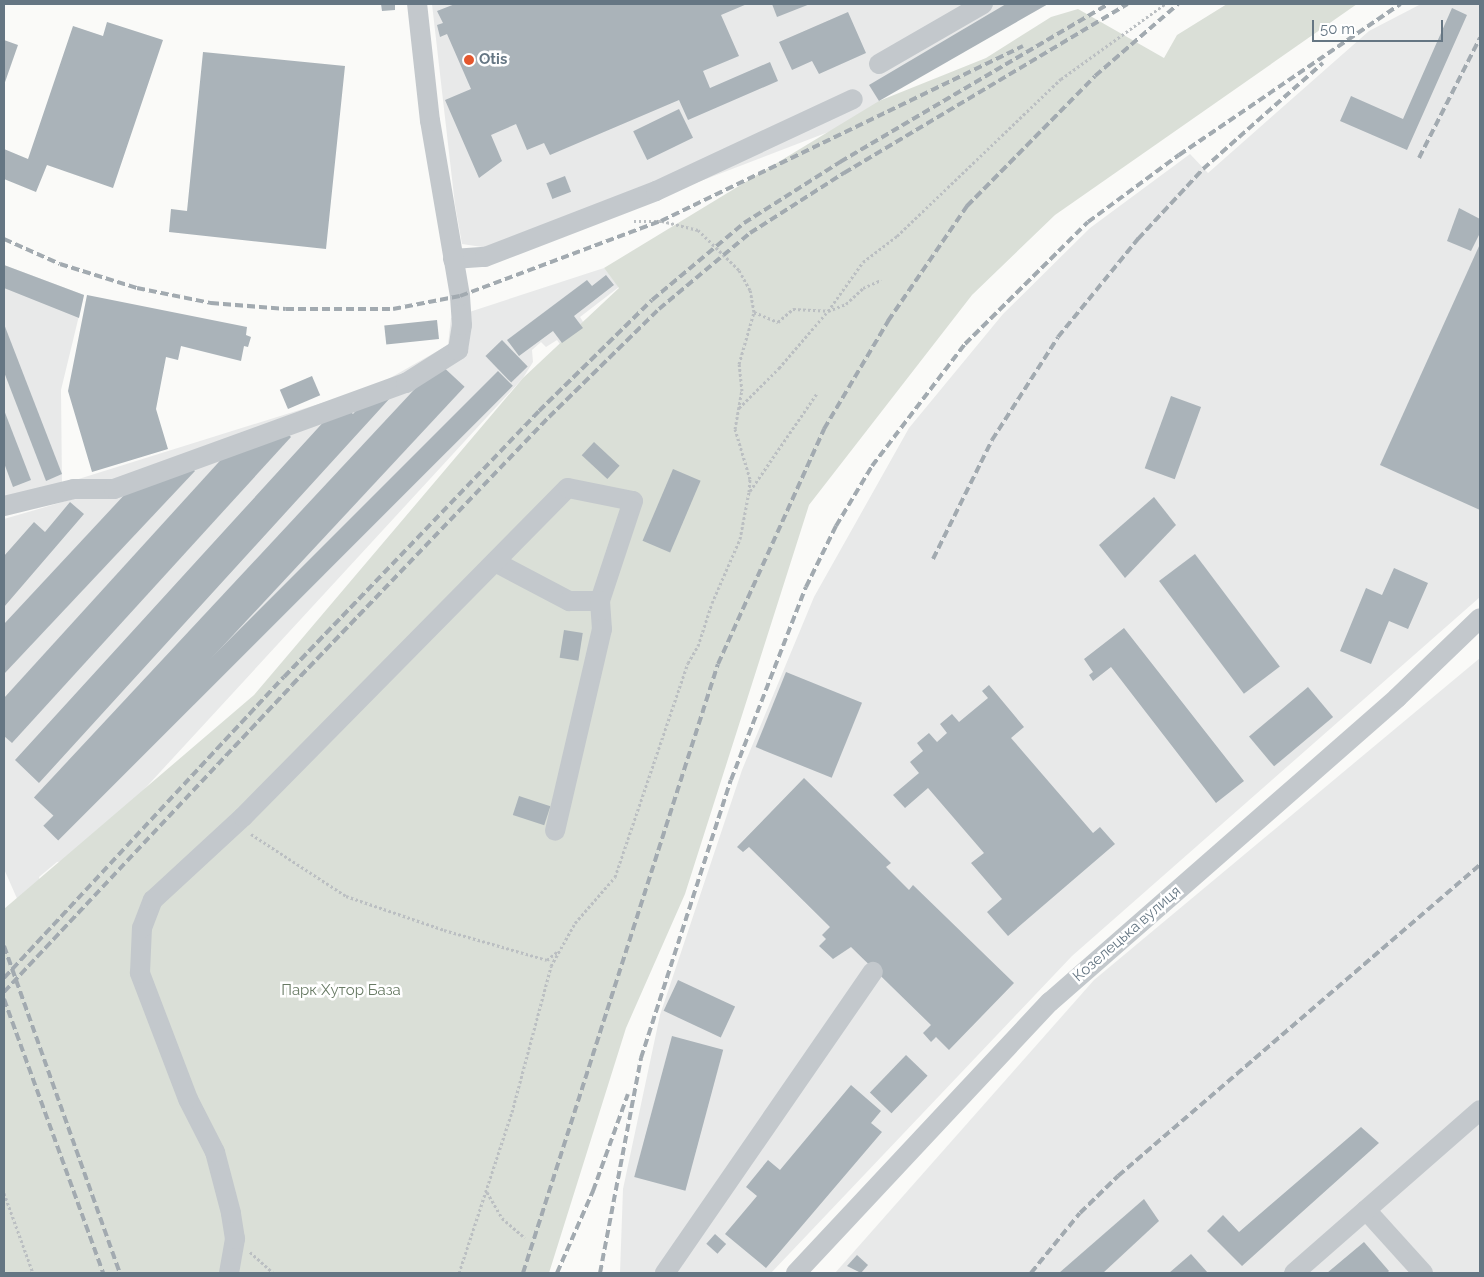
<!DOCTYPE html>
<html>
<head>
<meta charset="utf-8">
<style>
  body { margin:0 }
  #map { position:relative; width:1484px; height:1277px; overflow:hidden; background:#fafaf8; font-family:Raleway,sans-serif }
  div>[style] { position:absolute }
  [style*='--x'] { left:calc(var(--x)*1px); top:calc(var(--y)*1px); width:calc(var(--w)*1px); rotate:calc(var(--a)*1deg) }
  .built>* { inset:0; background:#e8e9e9 }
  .green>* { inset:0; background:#dadfd7 }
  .building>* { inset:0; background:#aab3b9; transform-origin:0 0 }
  .path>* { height:3px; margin-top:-1.5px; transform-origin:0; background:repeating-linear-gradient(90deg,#bbbfc2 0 2.5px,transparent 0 5px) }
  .minor>* { height:20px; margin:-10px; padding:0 10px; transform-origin:10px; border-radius:10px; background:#c3c8cc }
  .rail>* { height:4px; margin-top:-2px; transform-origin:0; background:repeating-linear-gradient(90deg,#a2aab0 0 8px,transparent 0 12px) }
  .dots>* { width:14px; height:14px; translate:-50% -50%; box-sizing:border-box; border:2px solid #fff; border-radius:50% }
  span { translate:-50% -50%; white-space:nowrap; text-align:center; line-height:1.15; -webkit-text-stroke:5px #fff; paint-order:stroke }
  .poi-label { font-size:15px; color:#657683; font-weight:700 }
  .left { translate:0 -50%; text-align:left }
  .street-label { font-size:15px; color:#657683 }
  .park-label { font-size:15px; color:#687a64 }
  .frame { position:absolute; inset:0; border:5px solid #657683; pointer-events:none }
  .scale { position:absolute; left:1312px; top:20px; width:131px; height:22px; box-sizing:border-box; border:2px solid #657683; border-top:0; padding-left:6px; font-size:15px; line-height:18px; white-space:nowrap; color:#657683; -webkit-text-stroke:4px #fff; paint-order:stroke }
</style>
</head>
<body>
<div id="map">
  <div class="built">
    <i style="clip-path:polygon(432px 4px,1048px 4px,879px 100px,883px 111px,487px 263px,482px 247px,462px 244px,455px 205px)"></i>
    <i style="clip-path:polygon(1421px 4px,1480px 4px,1480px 597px,1072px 956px,771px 1273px,620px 1273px,623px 1189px,660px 1015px,742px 770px,814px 597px,909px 428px,1003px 314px,1090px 228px,1190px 154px,1208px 173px,1369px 31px)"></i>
    <i style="clip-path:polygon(4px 265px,84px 295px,61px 390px,62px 486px,4px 500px)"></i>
    <i style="clip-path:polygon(604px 268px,619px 287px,580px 317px,587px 328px,562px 347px,557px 340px,546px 347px,541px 342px,532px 350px,533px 362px,523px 378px,80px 859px,57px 862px,39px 877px,41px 885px,19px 903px,4px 869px,4px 519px,73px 499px,69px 482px,376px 386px,448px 345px,451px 318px)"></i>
    <i style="clip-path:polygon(1480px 658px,1480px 1273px,835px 1273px,1094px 980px)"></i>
  </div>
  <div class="green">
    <i style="clip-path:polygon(1227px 4px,1357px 4px,1055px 215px,972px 295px,809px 505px,685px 894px,626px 1028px,549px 1273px,4px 1273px,4px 909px,254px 695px,523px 378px,619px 288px,604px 268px,879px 101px,986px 58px,1051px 17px,1078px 9px,1164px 58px,1177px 35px)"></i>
  </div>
  <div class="building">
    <i style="clip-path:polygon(381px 4px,395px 4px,395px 10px,382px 11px)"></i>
    <i style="clip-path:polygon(455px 4px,747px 4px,721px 15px,739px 56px,703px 71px,710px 88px,770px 62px,778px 81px,688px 120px,679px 100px,550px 155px,544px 143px,527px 150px,516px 124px,491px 135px,502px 161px,479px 178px,445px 100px,471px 89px,447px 34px,440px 37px,437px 25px,443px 23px,437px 11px)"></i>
    <i style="clip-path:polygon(772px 4px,810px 4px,777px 17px)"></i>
    <i style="clip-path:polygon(1006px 4px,1048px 4px,879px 101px,869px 85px)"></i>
    <i style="clip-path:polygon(1452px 8px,1467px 15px,1407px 150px,1340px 121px,1351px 96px,1403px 119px)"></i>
    <i style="clip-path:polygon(848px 12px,866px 53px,819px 74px,812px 61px,792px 70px,779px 42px)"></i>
    <i style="clip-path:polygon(107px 22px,163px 40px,113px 188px,47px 165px,36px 192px,4px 179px,4px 149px,28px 159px,73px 26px,103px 36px)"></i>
    <i style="clip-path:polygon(4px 40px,18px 45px,4px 85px)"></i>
    <i style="clip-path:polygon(203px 52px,345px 66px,326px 249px,169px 232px,171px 209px,187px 211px)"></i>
    <i style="left:679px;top:109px;width:32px;height:51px;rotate:64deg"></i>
    <i style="left:565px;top:176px;width:17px;height:20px;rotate:69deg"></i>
    <i style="clip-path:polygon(1459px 208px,1480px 219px,1480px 233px,1471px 251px,1447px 241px)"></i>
    <i style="clip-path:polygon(1480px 244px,1480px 510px,1380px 465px)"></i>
    <i style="clip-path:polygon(4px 265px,84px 295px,79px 318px,4px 288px)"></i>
    <i style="clip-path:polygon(606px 275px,614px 285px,574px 316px,583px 328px,562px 343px,553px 331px,519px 356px,507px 340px,587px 280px,592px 286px)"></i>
    <i style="clip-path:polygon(87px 295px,247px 327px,246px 335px,251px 337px,248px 347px,244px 346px,241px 361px,181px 346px,178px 360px,166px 357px,156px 409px,168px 449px,92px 472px,68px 391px)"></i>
    <i style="left:437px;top:320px;width:19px;height:53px;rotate:84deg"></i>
    <i style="clip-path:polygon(4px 324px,62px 474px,46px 481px,4px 372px)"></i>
    <i style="left:502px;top:340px;width:37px;height:23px;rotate:46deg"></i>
    <i style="left:439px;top:363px;width:35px;height:594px;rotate:43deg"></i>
    <i style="left:498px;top:371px;width:21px;height:643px;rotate:45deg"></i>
    <i style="left:312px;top:376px;width:21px;height:35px;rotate:67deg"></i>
    <i style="left:1171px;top:396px;width:32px;height:77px;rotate:20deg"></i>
    <i style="clip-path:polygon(391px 397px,39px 783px,15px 760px,328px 417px,346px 408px,353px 414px,365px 401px)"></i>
    <i style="clip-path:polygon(4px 410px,31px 480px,13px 487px,4px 463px)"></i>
    <i style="clip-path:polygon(284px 430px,291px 437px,12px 743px,4px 736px,4px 698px,227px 453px)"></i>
    <i style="left:594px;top:442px;width:35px;height:18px;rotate:43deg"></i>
    <i style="clip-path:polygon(186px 463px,195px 471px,4px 674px,4px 624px,127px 492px)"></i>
    <i style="left:673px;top:469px;width:30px;height:78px;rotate:23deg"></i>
    <i style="clip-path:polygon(1154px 497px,1176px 525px,1125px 578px,1099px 545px)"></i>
    <i style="clip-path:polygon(70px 502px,84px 514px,4px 607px,4px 556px,34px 522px,45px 532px)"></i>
    <i style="left:1195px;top:554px;width:141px;height:45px;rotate:53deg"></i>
    <i style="clip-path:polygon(1394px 568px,1428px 583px,1408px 629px,1389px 621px,1371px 664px,1340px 651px,1366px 588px,1382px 595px)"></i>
    <i style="clip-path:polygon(1124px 628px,1244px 781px,1216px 803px,1111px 667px,1093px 681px,1089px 675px,1093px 672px,1084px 659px)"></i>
    <i style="left:564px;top:630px;width:19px;height:28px;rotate:9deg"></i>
    <i style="left:786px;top:672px;width:82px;height:81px;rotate:22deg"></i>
    <i style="clip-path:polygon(989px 685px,1024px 727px,1011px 738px,1093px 833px,1100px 827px,1115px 844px,1008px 936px,987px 912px,1002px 899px,971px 863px,984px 853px,928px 788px,905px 808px,893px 795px,919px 773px,910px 762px,923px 751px,917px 743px,929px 733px,937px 742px,947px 733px,940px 724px,952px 714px,959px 722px,988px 698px,982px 691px)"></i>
    <i style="left:1308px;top:687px;width:39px;height:77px;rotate:50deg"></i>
    <i style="clip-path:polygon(804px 778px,891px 863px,886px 867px,909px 890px,913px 885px,1014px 983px,949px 1050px,936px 1037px,931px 1042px,923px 1033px,931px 1025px,851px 947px,833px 959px,819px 946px,826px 939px,822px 935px,830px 927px,749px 847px,743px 852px,737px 847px)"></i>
    <i style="left:519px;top:796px;width:33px;height:20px;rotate:18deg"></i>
    <i style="left:678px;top:980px;width:63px;height:34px;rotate:25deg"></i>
    <i style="left:672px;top:1036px;width:53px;height:146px;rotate:15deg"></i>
    <i style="left:906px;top:1055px;width:30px;height:52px;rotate:44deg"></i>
    <i style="clip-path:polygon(851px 1085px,881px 1111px,871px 1123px,882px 1132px,766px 1268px,725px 1234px,757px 1196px,746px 1187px,768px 1160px,780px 1170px)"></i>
    <i style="clip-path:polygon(1361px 1127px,1379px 1143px,1242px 1266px,1207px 1231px,1223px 1215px,1239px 1232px)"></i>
    <i style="clip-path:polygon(1144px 1199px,1159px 1221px,1103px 1273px,1059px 1273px)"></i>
    <i style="left:715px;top:1234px;width:15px;height:13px;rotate:42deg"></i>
    <i style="clip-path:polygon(1364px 1242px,1389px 1271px,1387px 1273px,1327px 1273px)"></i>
    <i style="clip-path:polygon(1191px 1254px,1208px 1273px,1169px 1273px)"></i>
    <i style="clip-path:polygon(857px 1255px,868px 1265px,861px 1273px,847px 1266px)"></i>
  </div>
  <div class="path">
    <i style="--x:754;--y:312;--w:26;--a:23"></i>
    <i style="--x:778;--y:322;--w:20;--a:-41"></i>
    <i style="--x:793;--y:309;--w:35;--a:3"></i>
    <i style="--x:828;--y:311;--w:19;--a:-21"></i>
    <i style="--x:846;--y:304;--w:23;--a:-43"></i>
    <i style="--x:863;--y:288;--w:20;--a:-24"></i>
    <i style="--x:739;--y:408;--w:57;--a:-45"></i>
    <i style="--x:779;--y:368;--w:75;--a:-49.3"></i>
    <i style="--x:828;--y:311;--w:60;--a:-54.5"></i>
    <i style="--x:863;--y:262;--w:43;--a:-37.4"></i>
    <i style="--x:897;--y:236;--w:227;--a:-43.8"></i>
    <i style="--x:1061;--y:79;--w:128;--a:-35.8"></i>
    <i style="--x:750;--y:491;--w:119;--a:-55.6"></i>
    <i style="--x:251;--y:834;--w:113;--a:33.1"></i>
    <i style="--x:346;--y:896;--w:104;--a:19.1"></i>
    <i style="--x:444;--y:930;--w:107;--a:16.2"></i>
    <i style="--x:547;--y:960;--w:14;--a:-39"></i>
    <i style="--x:487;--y:1192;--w:30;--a:60"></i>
    <i style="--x:502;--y:1218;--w:30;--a:41"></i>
    <i style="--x:4;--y:1193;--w:85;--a:70.1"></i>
    <i style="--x:250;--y:1252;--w:31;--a:42"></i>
    <i style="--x:459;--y:1273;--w:169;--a:-71.8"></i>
    <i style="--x:512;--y:1112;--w:151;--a:-75"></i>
    <i style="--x:551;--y:966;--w:49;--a:-60.8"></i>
    <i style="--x:575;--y:923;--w:61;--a:-49"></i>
    <i style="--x:615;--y:877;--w:226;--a:-71.2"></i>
    <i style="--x:688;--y:663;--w:20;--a:-60"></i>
    <i style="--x:698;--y:646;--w:45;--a:-72"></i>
    <i style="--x:712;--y:603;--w:70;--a:-66.4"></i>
    <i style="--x:740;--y:539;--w:48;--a:-79.2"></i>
    <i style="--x:749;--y:492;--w:13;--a:-86"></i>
    <i style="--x:750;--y:479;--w:52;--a:-106.7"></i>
    <i style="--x:735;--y:429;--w:39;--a:-80"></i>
    <i style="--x:742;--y:391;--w:27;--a:-96"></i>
    <i style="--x:739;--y:364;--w:54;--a:-73.9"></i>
    <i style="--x:754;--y:312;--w:22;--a:-100"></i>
    <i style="--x:750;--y:290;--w:23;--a:-119"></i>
    <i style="--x:739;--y:270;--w:57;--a:-135.7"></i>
    <i style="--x:698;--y:230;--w:38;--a:-166"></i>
    <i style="--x:661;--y:221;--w:27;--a:180"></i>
  </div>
  <div class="minor">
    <i style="--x:879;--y:64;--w:120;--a:-30"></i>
    <i style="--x:453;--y:259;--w:32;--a:-4"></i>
    <i style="--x:485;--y:257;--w:183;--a:-21.1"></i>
    <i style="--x:656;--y:191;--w:217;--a:-25"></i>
    <i style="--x:4;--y:506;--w:72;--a:-13.7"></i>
    <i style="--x:74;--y:489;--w:40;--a:0"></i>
    <i style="--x:114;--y:489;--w:311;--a:-20"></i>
    <i style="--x:406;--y:383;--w:62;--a:-32.4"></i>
    <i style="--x:458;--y:350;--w:25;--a:-81"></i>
    <i style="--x:462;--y:325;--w:29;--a:-94"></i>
    <i style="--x:460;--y:296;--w:178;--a:-99.7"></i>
    <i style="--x:430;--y:121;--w:118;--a:-96.3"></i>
    <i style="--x:495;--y:562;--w:84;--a:27.8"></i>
    <i style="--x:569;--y:601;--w:31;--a:0"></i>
    <i style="--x:1366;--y:1210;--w:85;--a:47.9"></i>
    <i style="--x:229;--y:1273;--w:35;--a:-80"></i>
    <i style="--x:235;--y:1239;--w:26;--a:-99"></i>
    <i style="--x:231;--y:1213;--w:63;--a:-104.7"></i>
    <i style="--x:215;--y:1152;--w:59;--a:-117"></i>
    <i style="--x:188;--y:1099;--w:135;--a:-110.9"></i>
    <i style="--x:140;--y:973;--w:45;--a:-87.5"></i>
    <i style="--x:142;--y:928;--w:30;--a:-69"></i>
    <i style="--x:153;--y:900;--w:122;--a:-42.7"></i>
    <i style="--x:243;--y:817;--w:462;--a:-45.4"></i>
    <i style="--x:568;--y:488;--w:66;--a:11.3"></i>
    <i style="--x:633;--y:501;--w:105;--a:108.3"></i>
    <i style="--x:600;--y:601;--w:28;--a:86"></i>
    <i style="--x:602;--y:629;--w:207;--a:103.1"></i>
    <i style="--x:665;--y:1273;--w:366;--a:-55.4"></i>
    <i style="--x:796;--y:1273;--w:371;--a:-46.9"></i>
    <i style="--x:1050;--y:1002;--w:461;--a:-41.2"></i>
    <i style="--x:1397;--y:698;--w:115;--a:-43.9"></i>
    <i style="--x:1294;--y:1273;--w:247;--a:-41.2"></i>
  </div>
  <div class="rail">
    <i style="--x:1419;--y:158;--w:135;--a:-63.1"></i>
    <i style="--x:4;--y:239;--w:61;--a:24.1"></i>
    <i style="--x:60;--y:264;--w:81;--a:17.3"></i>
    <i style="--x:137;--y:288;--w:76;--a:11.5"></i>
    <i style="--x:211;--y:303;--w:75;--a:4.6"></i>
    <i style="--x:286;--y:309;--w:107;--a:0"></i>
    <i style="--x:393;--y:309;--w:68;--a:-11"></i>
    <i style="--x:460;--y:296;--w:215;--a:-20.5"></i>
    <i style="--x:661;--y:221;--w:402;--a:-25.8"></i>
    <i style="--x:933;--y:559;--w:133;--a:-63.6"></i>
    <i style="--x:992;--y:440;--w:122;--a:-57.3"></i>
    <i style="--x:1058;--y:337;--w:127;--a:-50.8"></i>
    <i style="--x:1138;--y:239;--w:96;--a:-47.1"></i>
    <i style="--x:1203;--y:169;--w:160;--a:-41.5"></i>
    <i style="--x:4;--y:946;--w:347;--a:70.5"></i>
    <i style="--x:4;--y:978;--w:411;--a:-47.1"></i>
    <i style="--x:284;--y:677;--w:368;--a:-46.2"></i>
    <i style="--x:539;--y:411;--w:158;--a:-44.5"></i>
    <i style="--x:652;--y:300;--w:120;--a:-39.9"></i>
    <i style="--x:744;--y:223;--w:114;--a:-32.4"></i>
    <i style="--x:840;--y:162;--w:311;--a:-30.5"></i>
    <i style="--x:4;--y:992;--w:421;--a:-46.8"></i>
    <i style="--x:292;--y:685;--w:371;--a:-46.2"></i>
    <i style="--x:549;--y:417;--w:154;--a:-44.5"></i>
    <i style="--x:659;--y:309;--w:119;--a:-39.9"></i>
    <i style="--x:750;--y:233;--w:112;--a:-32.6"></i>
    <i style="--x:844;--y:173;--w:330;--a:-30.8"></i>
    <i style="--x:4;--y:999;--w:291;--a:70.1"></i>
    <i style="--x:523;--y:1273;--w:639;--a:-72.25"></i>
    <i style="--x:718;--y:664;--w:258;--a:-65.7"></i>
    <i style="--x:824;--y:429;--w:126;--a:-59.3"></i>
    <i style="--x:888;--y:321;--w:140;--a:-55.5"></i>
    <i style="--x:967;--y:206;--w:182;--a:-45.4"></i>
    <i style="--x:1095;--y:76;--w:110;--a:-40.9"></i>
    <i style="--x:557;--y:1273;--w:90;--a:-66.3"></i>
    <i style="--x:593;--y:1191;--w:103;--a:-70.2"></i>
    <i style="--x:600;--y:1273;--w:219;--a:-79.2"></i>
    <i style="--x:641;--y:1058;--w:292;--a:-72.1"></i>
    <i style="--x:731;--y:780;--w:207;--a:-68.8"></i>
    <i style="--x:806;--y:587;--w:68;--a:-63.8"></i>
    <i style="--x:836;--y:526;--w:70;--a:-59"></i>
    <i style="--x:872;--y:466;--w:153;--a:-52.7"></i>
    <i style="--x:965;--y:344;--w:173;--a:-44.8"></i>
    <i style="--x:1088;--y:222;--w:113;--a:-36.4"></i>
    <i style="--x:1179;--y:155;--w:268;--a:-34.3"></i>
    <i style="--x:1031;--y:1273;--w:77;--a:-50.8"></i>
    <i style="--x:1080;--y:1213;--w:53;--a:-44.2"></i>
    <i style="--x:1118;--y:1176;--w:477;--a:-40.7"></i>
  </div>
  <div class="dots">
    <i style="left:469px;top:60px;background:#e4572e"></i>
  </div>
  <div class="poi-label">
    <span class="left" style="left:479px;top:60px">Otis</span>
  </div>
  <div class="street-label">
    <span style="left:1127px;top:934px;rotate:-41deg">Козелецька вулиця</span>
  </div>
  <div class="park-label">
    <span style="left:341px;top:991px">Парк Хутор База</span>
  </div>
  <div class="frame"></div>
  <div class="scale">50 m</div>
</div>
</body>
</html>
